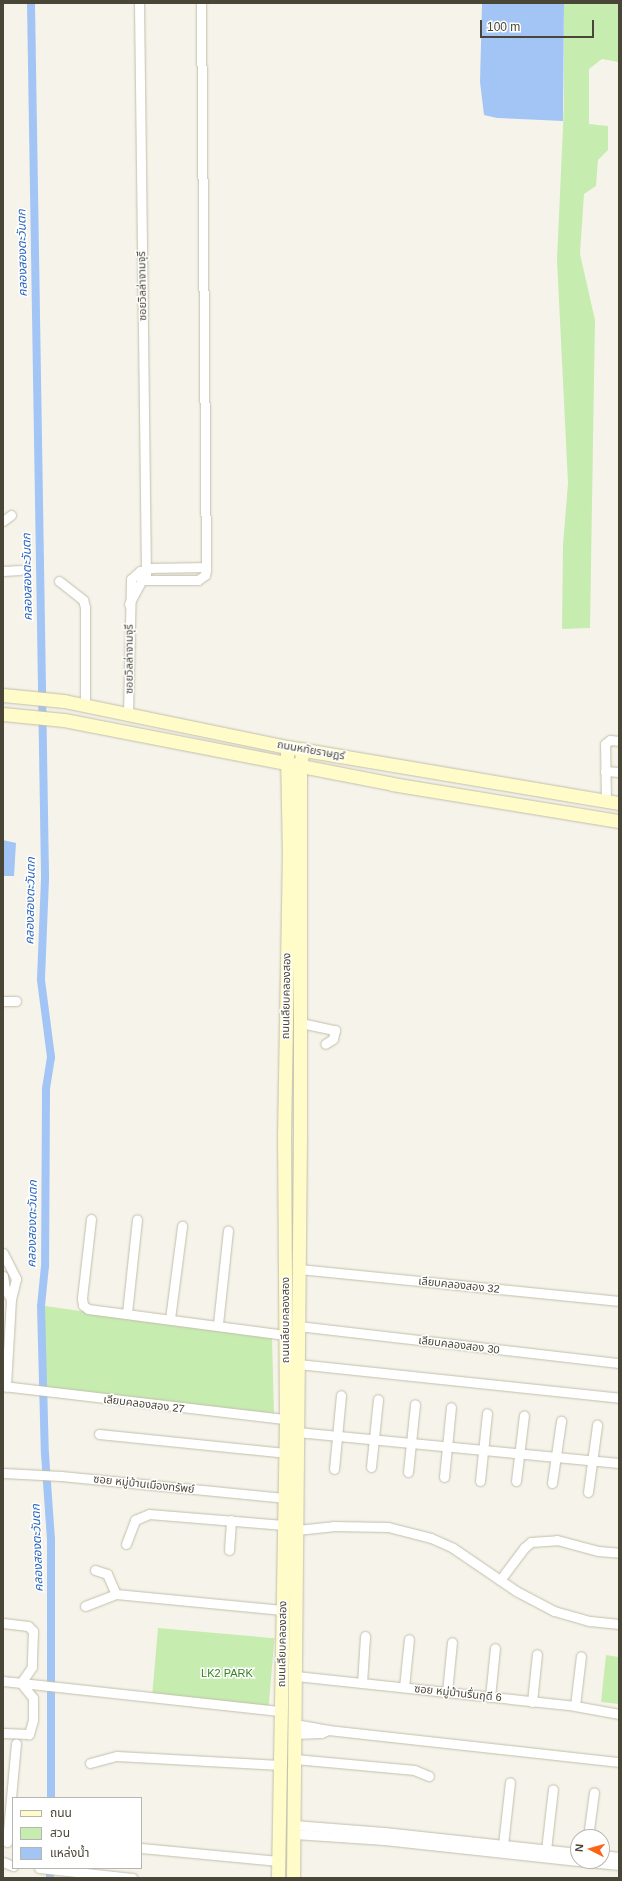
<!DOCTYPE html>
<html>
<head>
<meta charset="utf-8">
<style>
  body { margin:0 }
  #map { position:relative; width:622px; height:1881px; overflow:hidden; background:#f6f4ea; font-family:Helvetica,"Noto Sans Thai",sans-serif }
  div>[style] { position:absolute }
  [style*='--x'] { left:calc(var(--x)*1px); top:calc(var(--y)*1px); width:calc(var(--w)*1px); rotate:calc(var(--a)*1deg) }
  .green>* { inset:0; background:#c7ecb0; transform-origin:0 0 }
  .water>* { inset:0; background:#a3c5f5 }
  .canal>* { height:8px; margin:-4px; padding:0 4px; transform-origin:4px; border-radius:4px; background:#a3c5f5 }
  .roads { filter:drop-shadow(0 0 1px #c2beab) drop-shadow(0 0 1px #c2beab) }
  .minor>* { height:9px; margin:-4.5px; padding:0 4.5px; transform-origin:4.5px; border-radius:4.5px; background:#fff }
  .secondary>* { height:13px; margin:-6.5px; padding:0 6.5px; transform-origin:6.5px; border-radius:6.5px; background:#fffcca }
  span { translate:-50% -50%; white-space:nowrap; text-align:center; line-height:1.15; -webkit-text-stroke:3px #fff; paint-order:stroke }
  .street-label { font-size:11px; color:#4a4637 }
  .park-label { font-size:11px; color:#388125 }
  .water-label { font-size:12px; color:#2864bf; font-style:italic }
  .frame { position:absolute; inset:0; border:4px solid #4a4637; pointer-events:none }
  .legend { position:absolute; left:12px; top:1797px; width:130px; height:72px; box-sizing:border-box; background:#fff; border:1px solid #b7b5af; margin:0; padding:5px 7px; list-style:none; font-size:12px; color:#4a4637 }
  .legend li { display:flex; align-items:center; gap:8px; height:20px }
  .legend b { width:20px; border:1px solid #b7b5af }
  .north { position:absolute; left:570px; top:1829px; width:40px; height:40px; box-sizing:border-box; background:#fff; border:1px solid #b7b5af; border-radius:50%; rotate:276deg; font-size:11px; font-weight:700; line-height:16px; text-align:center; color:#4a4637 }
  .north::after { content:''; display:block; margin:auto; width:14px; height:18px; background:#ff6317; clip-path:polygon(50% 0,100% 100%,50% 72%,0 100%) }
  .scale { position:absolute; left:480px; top:20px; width:114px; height:18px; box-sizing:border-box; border:2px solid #4a4637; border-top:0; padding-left:5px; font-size:12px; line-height:14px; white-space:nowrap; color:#4a4637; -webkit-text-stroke:3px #fff; paint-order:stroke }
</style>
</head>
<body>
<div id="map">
  <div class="green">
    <i style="clip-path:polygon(564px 3px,619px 3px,619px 62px,602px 59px,589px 69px,589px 124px,608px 126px,608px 150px,598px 160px,596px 186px,584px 194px,580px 254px,595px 320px,590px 628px,562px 629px,563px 545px,568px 483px,557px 260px,564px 104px)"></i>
    <i style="clip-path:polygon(45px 1306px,272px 1338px,274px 1413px,44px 1394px)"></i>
    <i style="left:158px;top:1628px;width:117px;height:74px;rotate:5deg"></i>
    <i style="clip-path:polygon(606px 1655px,619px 1657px,619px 1704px,601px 1702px)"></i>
  </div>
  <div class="water">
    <i style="clip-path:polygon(482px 3px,564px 3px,563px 121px,497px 118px,484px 115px,480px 82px)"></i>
    <i style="clip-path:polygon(3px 840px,16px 843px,14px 876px,3px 876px)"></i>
  </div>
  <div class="canal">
    <i style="--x:31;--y:3;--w:876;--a:89.08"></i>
    <i style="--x:45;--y:879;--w:101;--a:92.3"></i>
    <i style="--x:41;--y:980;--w:78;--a:82.6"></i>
    <i style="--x:51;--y:1057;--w:33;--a:99"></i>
    <i style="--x:46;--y:1090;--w:176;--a:90.3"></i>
    <i style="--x:45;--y:1266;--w:40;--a:95.7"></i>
    <i style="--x:41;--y:1306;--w:148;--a:88.5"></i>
    <i style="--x:45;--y:1454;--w:85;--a:86"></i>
    <i style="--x:51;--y:1539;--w:259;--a:90"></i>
    <i style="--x:50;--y:1878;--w:10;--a:-90"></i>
  </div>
  <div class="roads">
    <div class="minor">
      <i style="--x:139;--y:3;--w:577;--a:89.3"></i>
      <i style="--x:3;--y:521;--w:10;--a:-37"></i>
      <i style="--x:3;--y:571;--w:17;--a:-3"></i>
      <i style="--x:59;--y:581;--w:31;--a:38"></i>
      <i style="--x:83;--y:600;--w:7;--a:74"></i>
      <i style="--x:85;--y:607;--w:98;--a:90"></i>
      <i style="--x:129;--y:604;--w:27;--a:-62"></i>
      <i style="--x:142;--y:580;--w:56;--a:0"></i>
      <i style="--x:198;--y:580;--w:9;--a:-36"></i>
      <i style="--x:205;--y:575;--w:5;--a:-79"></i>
      <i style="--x:206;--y:570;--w:567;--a:-90.51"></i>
      <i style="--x:128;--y:714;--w:135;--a:-88.7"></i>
      <i style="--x:131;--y:579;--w:12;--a:-42"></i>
      <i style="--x:140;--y:571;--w:12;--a:-14"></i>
      <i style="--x:152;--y:568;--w:54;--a:-1.1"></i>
      <i style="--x:605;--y:771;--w:14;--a:4"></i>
      <i style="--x:606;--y:800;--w:56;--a:-91"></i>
      <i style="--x:605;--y:744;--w:6;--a:-39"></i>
      <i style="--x:610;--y:740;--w:9;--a:6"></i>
      <i style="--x:3;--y:1001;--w:13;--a:0"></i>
      <i style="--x:301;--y:1023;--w:35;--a:12"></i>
      <i style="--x:335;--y:1030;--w:9;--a:103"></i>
      <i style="--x:333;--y:1039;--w:9;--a:148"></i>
      <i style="--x:91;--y:1219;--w:80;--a:96.5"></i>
      <i style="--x:82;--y:1298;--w:7;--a:82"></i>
      <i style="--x:83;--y:1305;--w:6;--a:39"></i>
      <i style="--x:88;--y:1309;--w:199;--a:7.5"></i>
      <i style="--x:3;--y:1253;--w:29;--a:63"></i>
      <i style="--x:16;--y:1279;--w:21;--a:104"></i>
      <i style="--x:11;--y:1299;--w:88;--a:93.3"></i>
      <i style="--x:299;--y:1269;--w:322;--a:5.7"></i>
      <i style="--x:3;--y:1276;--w:13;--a:81"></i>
      <i style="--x:5;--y:1289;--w:12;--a:59"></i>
      <i style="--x:127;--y:1313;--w:94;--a:-83.9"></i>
      <i style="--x:170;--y:1319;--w:94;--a:-82.6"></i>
      <i style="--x:218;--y:1324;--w:94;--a:-83.9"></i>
      <i style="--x:298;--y:1326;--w:323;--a:6.6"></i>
      <i style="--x:298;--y:1364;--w:323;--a:6"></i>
      <i style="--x:3;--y:1386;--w:285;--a:6.7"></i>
      <i style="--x:297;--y:1432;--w:323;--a:5.5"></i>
      <i style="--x:99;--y:1434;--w:187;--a:5.8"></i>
      <i style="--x:371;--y:1467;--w:68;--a:-84.1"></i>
      <i style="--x:334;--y:1469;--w:74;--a:-84.6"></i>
      <i style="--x:408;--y:1472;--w:68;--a:-84.1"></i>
      <i style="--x:3;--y:1473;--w:58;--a:3"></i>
      <i style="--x:61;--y:1476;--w:224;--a:5.6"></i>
      <i style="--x:444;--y:1477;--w:70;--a:-84.3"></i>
      <i style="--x:480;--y:1481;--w:68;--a:-84.1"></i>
      <i style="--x:516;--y:1481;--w:66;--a:-83.1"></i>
      <i style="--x:552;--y:1483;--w:63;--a:-81.7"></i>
      <i style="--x:588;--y:1492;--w:68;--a:-82.3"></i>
      <i style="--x:297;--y:1530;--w:36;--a:-6"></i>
      <i style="--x:333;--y:1526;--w:55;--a:1"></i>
      <i style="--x:388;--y:1527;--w:44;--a:14.3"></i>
      <i style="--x:431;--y:1538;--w:24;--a:24"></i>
      <i style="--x:453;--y:1548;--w:76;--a:34.3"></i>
      <i style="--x:516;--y:1591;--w:43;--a:27.8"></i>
      <i style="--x:554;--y:1611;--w:37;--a:16"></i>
      <i style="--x:590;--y:1621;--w:29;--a:6"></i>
      <i style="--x:126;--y:1544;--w:26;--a:-69"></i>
      <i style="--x:135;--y:1520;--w:15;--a:-23"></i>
      <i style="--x:149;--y:1514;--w:135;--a:4.7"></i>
      <i style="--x:229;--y:1550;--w:30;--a:-86"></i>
      <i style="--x:95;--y:1570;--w:13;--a:18"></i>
      <i style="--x:107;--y:1574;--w:22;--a:66"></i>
      <i style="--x:116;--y:1594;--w:167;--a:5.5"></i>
      <i style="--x:500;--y:1580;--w:40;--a:-53"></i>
      <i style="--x:524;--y:1548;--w:9;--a:-41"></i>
      <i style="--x:531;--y:1542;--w:26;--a:-4"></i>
      <i style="--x:557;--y:1540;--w:42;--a:15"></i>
      <i style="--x:598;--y:1551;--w:21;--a:5"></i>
      <i style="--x:85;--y:1606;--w:33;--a:-21"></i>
      <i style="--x:3;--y:1623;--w:25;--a:7"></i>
      <i style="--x:28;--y:1626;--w:7;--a:45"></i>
      <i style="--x:33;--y:1631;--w:36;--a:92"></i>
      <i style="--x:32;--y:1667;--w:19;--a:125"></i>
      <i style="--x:21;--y:1683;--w:19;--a:51"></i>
      <i style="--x:33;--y:1698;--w:22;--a:90"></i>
      <i style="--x:33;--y:1720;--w:15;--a:106"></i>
      <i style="--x:29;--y:1734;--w:26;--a:-178"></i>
      <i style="--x:296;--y:1676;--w:281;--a:6.1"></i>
      <i style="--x:575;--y:1706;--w:45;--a:10.3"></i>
      <i style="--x:3;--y:1681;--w:280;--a:6.2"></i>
      <i style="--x:362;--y:1683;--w:47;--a:-86.3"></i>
      <i style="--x:404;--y:1687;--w:48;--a:-84.1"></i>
      <i style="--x:447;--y:1692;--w:50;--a:-84.3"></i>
      <i style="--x:490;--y:1697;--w:49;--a:-84.2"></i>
      <i style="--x:532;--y:1702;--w:48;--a:-84.1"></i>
      <i style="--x:575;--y:1706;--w:50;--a:-83.2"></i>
      <i style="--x:295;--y:1724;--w:34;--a:10"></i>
      <i style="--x:328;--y:1730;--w:293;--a:6.3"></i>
      <i style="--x:295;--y:1734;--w:26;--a:-2"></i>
      <i style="--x:321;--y:1733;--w:8;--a:-23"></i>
      <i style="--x:295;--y:1759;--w:120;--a:5.3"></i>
      <i style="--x:414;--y:1770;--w:16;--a:22"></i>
      <i style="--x:90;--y:1763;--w:28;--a:-15"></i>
      <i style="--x:117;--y:1756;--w:163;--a:3.2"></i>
      <i style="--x:294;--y:1825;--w:90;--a:4.4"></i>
      <i style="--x:384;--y:1832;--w:195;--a:6.2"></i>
      <i style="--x:295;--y:1834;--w:89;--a:3.9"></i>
      <i style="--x:384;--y:1840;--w:195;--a:6.2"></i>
      <i style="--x:588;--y:1837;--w:45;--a:-82.4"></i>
      <i style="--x:7;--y:1842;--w:99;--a:-84.8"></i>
      <i style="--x:503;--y:1845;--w:63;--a:-83.7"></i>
      <i style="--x:141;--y:1848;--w:138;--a:5.4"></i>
      <i style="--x:546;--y:1850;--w:61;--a:-83.5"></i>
      <i style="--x:602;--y:1855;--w:17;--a:7"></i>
      <i style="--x:579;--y:1861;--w:40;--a:5.7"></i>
      <i style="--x:3;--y:1862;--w:11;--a:22"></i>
      <i style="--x:39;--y:1868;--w:94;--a:6.1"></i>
    </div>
    <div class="secondary">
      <i style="--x:3;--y:695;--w:61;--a:5.6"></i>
      <i style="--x:64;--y:701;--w:228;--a:11.7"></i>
      <i style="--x:287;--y:747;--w:337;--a:9.6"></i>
      <i style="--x:3;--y:714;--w:61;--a:5.6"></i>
      <i style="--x:64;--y:720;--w:334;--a:11"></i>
      <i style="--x:392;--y:784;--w:230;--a:9.3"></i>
      <i style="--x:278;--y:1878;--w:459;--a:-89"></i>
      <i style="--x:286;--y:1419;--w:283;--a:-90.4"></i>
      <i style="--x:284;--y:1136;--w:280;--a:-89"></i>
      <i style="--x:289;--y:856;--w:109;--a:-91.1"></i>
      <i style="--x:293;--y:1878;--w:743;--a:-89.46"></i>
      <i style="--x:300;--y:1135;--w:370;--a:-90"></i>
      <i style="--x:300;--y:765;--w:16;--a:-79"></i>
    </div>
  </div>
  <div class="street-label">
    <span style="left:142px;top:286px;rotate:-91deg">ซอยวิลล่าจามจุรี</span>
    <span style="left:129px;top:659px;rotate:-90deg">ซอยวิลล่าจามจุรี</span>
    <span style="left:311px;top:750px;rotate:10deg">ถนนหทัยราษฎร์</span>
    <span style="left:286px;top:996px;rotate:-89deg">ถนนเลียบคลองสอง</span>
    <span style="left:459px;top:1285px;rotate:6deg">เลียบคลองสอง 32</span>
    <span style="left:285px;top:1320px;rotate:-90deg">ถนนเลียบคลองสอง</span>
    <span style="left:459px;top:1345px;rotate:7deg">เลียบคลองสอง 30</span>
    <span style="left:144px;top:1404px;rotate:7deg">เลียบคลองสอง 27</span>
    <span style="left:144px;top:1484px;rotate:6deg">ซอย หมู่บ้านเมืองทรัพย์</span>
    <span style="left:282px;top:1644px;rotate:-89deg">ถนนเลียบคลองสอง</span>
    <span style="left:458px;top:1693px;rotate:6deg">ซอย หมู่บ้านรื่นฤดี 6</span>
  </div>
  <div class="park-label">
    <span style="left:227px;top:1673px">LK2 PARK</span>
  </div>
  <div class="water-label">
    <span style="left:23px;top:253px;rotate:-91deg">คลองสองตะวันตก</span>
    <span style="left:28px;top:577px;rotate:-91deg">คลองสองตะวันตก</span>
    <span style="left:31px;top:901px;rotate:-89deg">คลองสองตะวันตก</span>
    <span style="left:33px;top:1224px;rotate:-89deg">คลองสองตะวันตก</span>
    <span style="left:38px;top:1548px;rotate:-92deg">คลองสองตะวันตก</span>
  </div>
  <div class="frame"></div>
  <ul class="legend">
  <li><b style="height:5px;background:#fffcca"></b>ถนน</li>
  <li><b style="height:11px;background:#c7ecb0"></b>สวน</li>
  <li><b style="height:11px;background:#a3c5f5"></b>แหล่งน้ำ</li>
  </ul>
  <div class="north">N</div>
  <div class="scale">100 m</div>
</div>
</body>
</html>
